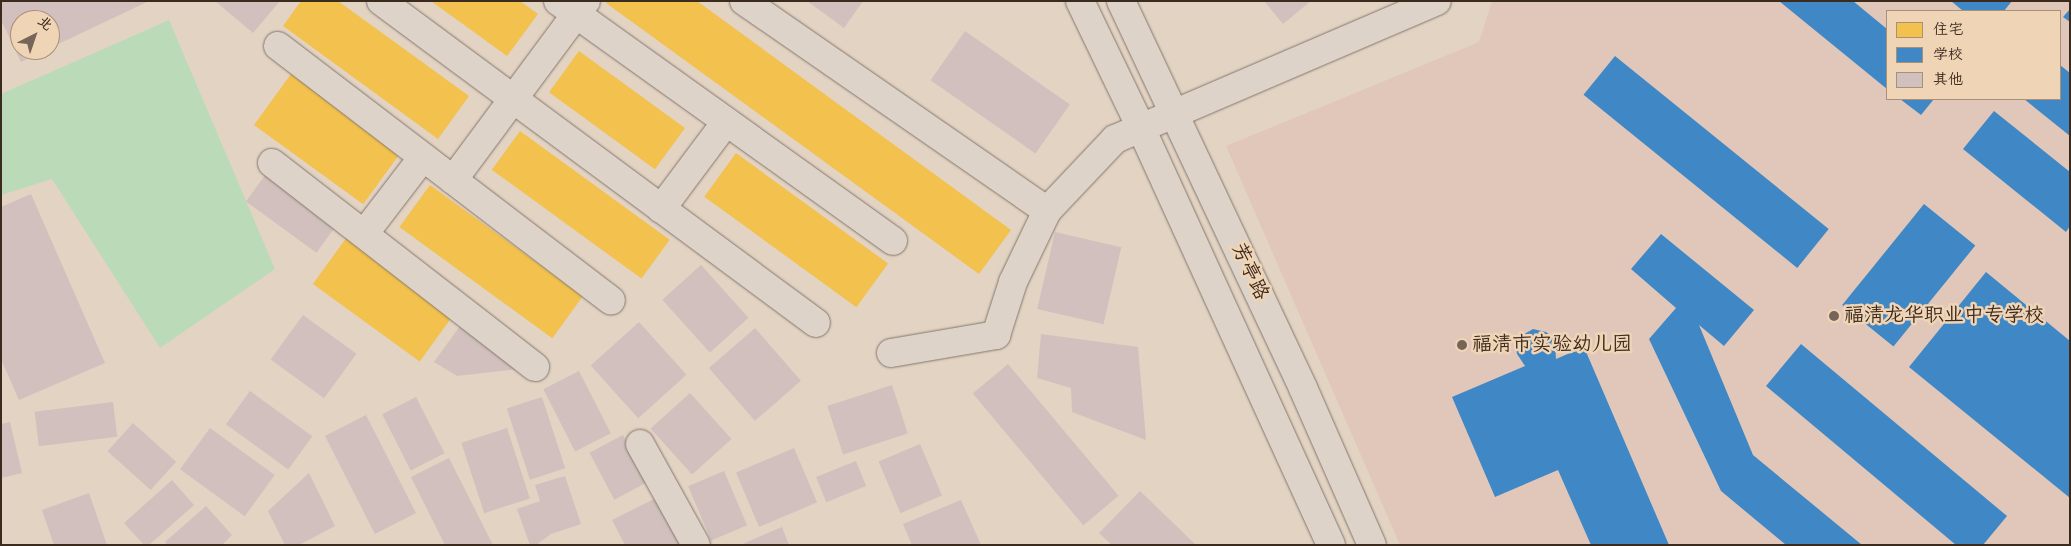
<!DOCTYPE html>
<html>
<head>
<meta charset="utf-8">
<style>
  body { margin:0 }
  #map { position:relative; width:2071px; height:546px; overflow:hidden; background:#e3d3c3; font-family:"Indie Flower","LXGW WenKai TC",sans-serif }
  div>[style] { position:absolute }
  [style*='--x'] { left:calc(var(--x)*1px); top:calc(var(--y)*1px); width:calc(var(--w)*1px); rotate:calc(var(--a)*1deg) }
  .built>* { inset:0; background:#e1c7b9 }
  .green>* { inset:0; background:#bbdbb8 }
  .homes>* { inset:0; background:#f2c14e; transform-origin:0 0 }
  .schools>* { inset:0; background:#3f88c5; transform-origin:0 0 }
  .building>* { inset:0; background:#d1c0bd; transform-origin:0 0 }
  .roads { filter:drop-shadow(0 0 1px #82776d) drop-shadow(0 0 1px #82776d) }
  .minor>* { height:28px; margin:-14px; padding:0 14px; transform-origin:14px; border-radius:14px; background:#ded3c8 }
  .dots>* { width:14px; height:14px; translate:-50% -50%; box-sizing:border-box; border:2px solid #f0d4b6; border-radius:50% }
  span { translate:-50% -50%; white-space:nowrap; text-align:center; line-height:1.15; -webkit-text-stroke:5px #f0d4b6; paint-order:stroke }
  .street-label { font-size:20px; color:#3b2a1e }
  .poi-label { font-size:20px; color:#3b2a1e }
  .left { translate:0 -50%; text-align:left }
  .frame { position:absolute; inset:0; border:2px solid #3b2a1e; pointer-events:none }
  .legend { position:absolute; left:1886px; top:10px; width:175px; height:90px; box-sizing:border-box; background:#f0d4b6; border:1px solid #a89079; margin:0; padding:6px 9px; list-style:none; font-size:15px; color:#3b2a1e }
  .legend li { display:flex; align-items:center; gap:10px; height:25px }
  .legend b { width:25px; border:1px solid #a89079 }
  .north { position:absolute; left:10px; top:10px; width:50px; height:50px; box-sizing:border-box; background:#f0d4b6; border:1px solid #a89079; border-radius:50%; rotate:41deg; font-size:14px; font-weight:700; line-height:20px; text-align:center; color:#3b2a1e }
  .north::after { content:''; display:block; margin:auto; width:18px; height:22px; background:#766558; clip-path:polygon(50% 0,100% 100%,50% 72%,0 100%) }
</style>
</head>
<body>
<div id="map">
  <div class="built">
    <i style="clip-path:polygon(evenodd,1492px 1px,2070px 1px,2070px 545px,1400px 545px,1226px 146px,1479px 42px,1492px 1px,1887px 11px,2060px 11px,2060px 99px,1887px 99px,1887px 11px)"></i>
  </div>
  <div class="green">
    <i style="clip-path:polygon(169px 20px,275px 269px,160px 348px,52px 179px,1px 195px,1px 94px)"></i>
  </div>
  <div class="homes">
    <i style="clip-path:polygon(301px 1px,338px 1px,469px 96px,438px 139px,283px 26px)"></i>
    <i style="clip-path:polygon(431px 1px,520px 1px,538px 14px,507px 56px)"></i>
    <i style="clip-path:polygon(607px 1px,697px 1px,1011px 230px,979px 274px,606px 3px)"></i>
    <i style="left:579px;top:51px;width:131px;height:51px;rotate:36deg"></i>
    <i style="left:291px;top:74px;width:135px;height:63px;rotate:36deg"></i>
    <i style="left:520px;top:131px;width:185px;height:48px;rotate:36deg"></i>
    <i style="left:736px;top:153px;width:188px;height:54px;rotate:36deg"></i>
    <i style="left:430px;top:185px;width:189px;height:52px;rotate:36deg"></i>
    <i style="left:347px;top:237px;width:132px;height:58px;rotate:36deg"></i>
  </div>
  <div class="schools">
    <i style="clip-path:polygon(1779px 1px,1853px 1px,1887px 29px,1887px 89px)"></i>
    <i style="clip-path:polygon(1951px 1px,2012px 1px,2004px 11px,1963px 11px)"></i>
    <i style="clip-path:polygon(2070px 9px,2070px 22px,2063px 17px)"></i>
    <i style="left:1615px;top:56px;width:275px;height:50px;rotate:39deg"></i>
    <i style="clip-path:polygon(2060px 65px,2070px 73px,2070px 136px,2024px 99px,2060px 99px)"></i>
    <i style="clip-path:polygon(1900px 99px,1934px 99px,1921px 115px)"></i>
    <i style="clip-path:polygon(1994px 111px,2070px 172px,2070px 226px,2066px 232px,1963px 149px)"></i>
    <i style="left:1924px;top:204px;width:66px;height:130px;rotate:39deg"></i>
    <i style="clip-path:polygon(1661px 234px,1754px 310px,1724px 346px,1699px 325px,1753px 455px,1862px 545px,1786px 545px,1721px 491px,1649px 339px,1676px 308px,1631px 269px)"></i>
    <i style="clip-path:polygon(1986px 272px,2070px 341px,2070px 498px,1909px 367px)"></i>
    <i style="clip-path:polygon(1533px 329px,1546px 332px,1552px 337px,1555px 342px,1556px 359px,1584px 347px,1669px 545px,1591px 545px,1558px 470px,1495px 497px,1452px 397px,1525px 366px,1517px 354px,1516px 347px,1521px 336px)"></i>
    <i style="clip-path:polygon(1801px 344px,2007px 516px,1983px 545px,1956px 545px,1766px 386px)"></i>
  </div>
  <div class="building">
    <i style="clip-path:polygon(1px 1px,149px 1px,50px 48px,50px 20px,20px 20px,20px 50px,46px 50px,21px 62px,1px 20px)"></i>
    <i style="clip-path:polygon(215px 1px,280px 1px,253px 33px)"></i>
    <i style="clip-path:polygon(807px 1px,863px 1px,844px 28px)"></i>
    <i style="clip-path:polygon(1264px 1px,1311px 1px,1283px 24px)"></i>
    <i style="left:965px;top:31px;width:128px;height:60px;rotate:35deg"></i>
    <i style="left:266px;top:174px;width:87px;height:34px;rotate:36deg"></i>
    <i style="clip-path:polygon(31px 194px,105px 363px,19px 400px,1px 359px,1px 207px)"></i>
    <i style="left:1055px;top:232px;width:68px;height:79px;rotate:13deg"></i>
    <i style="left:701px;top:265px;width:71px;height:52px;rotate:48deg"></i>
    <i style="left:303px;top:315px;width:66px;height:55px;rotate:36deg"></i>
    <i style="left:639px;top:322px;width:71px;height:65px;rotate:48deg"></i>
    <i style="clip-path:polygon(460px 326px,519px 369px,457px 376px,434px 362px)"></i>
    <i style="left:755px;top:328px;width:70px;height:61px;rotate:49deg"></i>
    <i style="clip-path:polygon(1041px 334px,1138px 347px,1146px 440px,1072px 412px,1071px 388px,1037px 378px)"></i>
    <i style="left:1008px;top:364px;width:172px;height:46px;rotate:50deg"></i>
    <i style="left:579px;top:371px;width:70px;height:40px;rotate:63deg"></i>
    <i style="left:892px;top:385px;width:51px;height:68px;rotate:72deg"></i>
    <i style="left:250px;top:391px;width:77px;height:41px;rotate:36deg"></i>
    <i style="left:690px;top:393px;width:62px;height:53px;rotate:48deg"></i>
    <i style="left:416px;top:397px;width:63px;height:38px;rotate:63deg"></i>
    <i style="left:542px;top:397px;width:75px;height:37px;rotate:72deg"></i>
    <i style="left:113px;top:402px;width:35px;height:79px;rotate:83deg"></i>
    <i style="left:366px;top:415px;width:110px;height:46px;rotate:63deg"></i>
    <i style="clip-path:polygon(10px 422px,22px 473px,1px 478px,1px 424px)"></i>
    <i style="left:133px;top:423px;width:58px;height:38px;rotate:42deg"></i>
    <i style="left:210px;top:428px;width:80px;height:51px;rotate:36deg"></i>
    <i style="left:507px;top:428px;width:74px;height:48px;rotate:72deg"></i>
    <i style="left:623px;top:435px;width:53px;height:38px;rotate:62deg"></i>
    <i style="left:920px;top:444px;width:56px;height:45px;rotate:67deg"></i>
    <i style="left:794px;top:448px;width:59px;height:63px;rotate:67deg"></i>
    <i style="clip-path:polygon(449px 458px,493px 545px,445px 545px,411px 477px)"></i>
    <i style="left:856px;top:461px;width:27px;height:43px;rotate:68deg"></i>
    <i style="left:724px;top:471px;width:59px;height:39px;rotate:67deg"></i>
    <i style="clip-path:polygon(309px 473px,335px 526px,299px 545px,285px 545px,268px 511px)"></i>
    <i style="clip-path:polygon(565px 476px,581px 524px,551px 534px,536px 545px,530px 545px,517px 509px,540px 501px,535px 485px)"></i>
    <i style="clip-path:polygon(172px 480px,194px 505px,149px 545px,144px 545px,124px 523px)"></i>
    <i style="clip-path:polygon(1140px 491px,1196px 545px,1112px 545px,1099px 533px)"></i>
    <i style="clip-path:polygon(89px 493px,107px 545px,54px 545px,42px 510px)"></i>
    <i style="clip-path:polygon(656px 498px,680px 545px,625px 545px,612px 520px)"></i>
    <i style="clip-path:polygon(961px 500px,981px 545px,912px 545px,903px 524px)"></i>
    <i style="clip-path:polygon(206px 506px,232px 535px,222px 545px,167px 545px,165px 542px)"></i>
    <i style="clip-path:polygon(782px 527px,789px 545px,740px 545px)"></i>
  </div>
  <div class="roads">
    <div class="minor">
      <i style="--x:381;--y:1;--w:541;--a:36.51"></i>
      <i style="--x:558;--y:1;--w:412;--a:35.6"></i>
      <i style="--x:744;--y:1;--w:369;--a:34.7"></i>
      <i style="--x:1080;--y:1;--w:141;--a:64.3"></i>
      <i style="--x:1141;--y:128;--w:458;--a:65.5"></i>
      <i style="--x:1121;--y:1;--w:428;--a:64.8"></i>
      <i style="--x:1303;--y:388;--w:171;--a:66.3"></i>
      <i style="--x:278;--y:46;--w:419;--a:37.4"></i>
      <i style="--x:272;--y:163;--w:333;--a:37.8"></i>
      <i style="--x:453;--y:180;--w:223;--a:-53.4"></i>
      <i style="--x:661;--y:209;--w:109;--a:-53.2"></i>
      <i style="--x:364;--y:234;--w:97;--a:-52.5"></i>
      <i style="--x:891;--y:353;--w:107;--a:-9.7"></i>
      <i style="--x:996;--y:335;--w:56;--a:-72.2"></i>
      <i style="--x:1013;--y:282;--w:79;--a:-64.4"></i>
      <i style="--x:1047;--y:211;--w:99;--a:-46.6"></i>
      <i style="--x:1115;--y:139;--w:350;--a:-23.2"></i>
      <i style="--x:640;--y:444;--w:115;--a:61"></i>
    </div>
  </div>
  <div class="dots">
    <i style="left:1834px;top:316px;background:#766558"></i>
    <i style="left:1462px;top:345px;background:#766558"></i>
  </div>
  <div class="street-label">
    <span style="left:1249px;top:272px;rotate:65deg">芳亭路</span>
  </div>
  <div class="poi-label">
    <span class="left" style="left:1844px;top:316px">福清龙华职业中专学校</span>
    <span class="left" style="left:1472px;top:345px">福清市实验幼儿园</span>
  </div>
  <div class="frame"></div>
  <ul class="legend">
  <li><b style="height:14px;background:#f2c14e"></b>住宅</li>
  <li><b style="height:14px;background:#3f88c5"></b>学校</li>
  <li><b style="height:14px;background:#d1c0bd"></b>其他</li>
  </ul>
  <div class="north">北</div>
</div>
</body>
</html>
